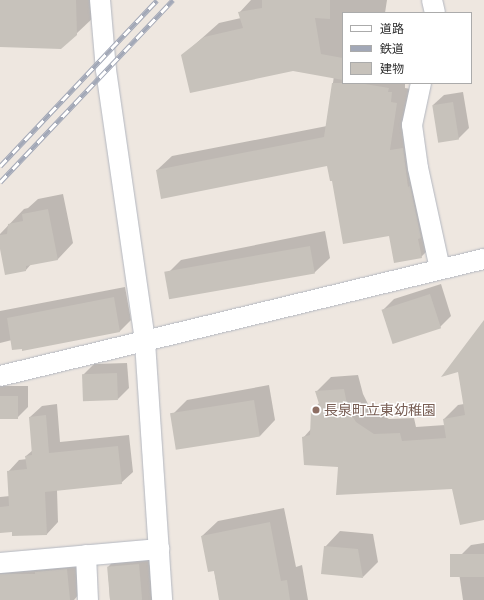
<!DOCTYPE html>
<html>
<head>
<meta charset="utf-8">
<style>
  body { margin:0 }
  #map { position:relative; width:484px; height:600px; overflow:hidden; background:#eee7e0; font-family:Jost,"Noto Sans JP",sans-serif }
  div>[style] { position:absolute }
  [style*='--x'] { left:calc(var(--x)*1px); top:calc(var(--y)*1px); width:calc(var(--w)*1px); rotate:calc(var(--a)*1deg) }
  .shadow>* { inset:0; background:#0003 }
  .building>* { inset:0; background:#c7c2bb; transform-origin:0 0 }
  .roads { filter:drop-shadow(0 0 1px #b3b7c0) drop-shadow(0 0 1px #b3b7c0) }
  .minor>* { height:20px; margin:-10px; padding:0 10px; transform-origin:10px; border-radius:10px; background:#fff }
  .rail>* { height:4.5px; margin-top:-2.25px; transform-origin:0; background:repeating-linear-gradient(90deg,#fff 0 9px,#a2a8b7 0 18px); box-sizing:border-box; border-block:1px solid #a2a8b7 }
  .dots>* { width:11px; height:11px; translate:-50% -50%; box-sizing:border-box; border:2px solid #fff; border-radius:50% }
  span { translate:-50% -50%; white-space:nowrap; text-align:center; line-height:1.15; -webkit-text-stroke:3px #fff; paint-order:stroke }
  .education-label { font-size:14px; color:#785e54 }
  .left { translate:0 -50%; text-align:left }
  .legend { position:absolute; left:342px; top:12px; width:130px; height:72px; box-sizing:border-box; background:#fff; border:1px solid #ababab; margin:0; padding:5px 7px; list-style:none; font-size:12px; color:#2d2d2d }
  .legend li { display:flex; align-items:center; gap:8px; height:20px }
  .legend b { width:20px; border:1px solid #ababab }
</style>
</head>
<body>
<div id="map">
  <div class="shadow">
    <i style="clip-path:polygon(0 0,93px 0,94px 17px,76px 34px,0 46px)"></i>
    <i style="clip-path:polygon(251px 0,387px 0,385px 13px,343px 13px,343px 83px,405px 83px,405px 88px,411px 89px,403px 136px,417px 134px,435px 243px,421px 257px,390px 235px,333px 180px,328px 165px,157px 170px,172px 156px,327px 126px,336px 61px,183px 55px,219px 23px,241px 18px,239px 13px)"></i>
    <i style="clip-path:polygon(463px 92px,469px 128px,458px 139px,433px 105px,444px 95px)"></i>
    <i style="clip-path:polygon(63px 194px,73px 243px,58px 259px,32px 263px,26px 270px,0 243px,0 234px,24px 209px,28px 208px,38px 199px)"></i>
    <i style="clip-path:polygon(325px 231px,330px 258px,314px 273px,166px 275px,181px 260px)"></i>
    <i style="clip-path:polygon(441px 284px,451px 316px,440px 327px,383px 310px,394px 299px)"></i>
    <i style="clip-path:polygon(125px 287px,131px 320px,120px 331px,23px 350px,12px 340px,0 343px,0 311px)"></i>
    <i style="clip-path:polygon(484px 324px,484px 519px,453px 487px,339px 466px,303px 438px,311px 429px,312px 411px,320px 402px,316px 392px,331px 377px,358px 375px,363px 394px,370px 408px,389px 419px,414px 418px,416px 427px,445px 425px,444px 419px,458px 405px,464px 404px)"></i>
    <i style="clip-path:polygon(127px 363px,129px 388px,118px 399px,83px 375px,94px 364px)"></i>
    <i style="clip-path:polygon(269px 385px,275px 420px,260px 436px,172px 415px,187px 400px)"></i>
    <i style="clip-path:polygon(0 386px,28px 386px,28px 407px,17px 418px,0 418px)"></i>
    <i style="clip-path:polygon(57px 404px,60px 442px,129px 435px,133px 472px,121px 483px,57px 490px,58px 522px,47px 534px,13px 535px,13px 531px,0 532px,0 497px,10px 496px,8px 472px,19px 460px,27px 459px,26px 456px,33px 450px,30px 417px,42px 406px)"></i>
    <i style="clip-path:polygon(284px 508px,296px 567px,302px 565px,308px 600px,220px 600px,214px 570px,202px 536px,218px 521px)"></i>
    <i style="clip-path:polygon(340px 531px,373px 534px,378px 562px,363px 577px,325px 547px)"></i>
    <i style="clip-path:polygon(484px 543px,484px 600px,463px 600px,457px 559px,471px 545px)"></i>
    <i style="clip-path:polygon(149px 554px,153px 600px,110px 600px,108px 567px,118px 556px)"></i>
    <i style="clip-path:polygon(78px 559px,80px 593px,74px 600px,0 600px,0 569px)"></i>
  </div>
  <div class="building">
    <i style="clip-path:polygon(0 0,76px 0,77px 35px,61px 49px,0 47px)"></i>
    <i style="clip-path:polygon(262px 0,330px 0,330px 19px,315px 18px,321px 54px,343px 58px,343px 80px,293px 71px,190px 93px,181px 55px,204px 37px,243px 28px,238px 12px,262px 8px)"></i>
    <i style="clip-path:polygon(332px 83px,359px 83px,389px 88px,388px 92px,392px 92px,391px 102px,397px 103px,390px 150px,403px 148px,408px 187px,410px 186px,421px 238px,418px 239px,422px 258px,394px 263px,389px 236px,343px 244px,332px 181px,330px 181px,327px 166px,161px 199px,156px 170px,324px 137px)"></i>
    <i style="left:453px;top:102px;width:38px;height:21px;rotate:81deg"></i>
    <i style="clip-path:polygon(48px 209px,58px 260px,26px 266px,26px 271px,5px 275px,0 249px,0 235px,7px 234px,8px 224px,23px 221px,22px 214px)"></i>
    <i style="left:310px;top:246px;width:28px;height:148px;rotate:80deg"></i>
    <i style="left:430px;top:294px;width:36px;height:51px;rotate:72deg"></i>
    <i style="clip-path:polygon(114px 297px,120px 332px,22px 351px,22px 349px,12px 350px,7px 318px)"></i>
    <i style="clip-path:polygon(484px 320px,484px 520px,460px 525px,452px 489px,336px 495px,338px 467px,304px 465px,302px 437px,310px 435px,311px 410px,320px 407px,315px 391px,344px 389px,348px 409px,356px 422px,374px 434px,400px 433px,402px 441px,446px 438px,443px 419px,465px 415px,458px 372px,441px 377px)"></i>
    <i style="left:117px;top:373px;width:27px;height:35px;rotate:88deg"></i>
    <i style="left:0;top:396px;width:18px;height:23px"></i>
    <i style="left:254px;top:400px;width:37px;height:85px;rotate:81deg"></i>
    <i style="clip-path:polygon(46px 415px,49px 453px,118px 446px,122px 484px,45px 492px,47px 535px,12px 536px,12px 532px,0 533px,0 507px,9px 506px,7px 471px,27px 469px,25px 456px,32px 455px,29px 417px)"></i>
    <i style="clip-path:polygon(270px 522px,281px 581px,287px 580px,290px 600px,219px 600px,214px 571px,208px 572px,201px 536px)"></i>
    <i style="clip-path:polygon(324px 546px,358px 549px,363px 578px,321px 574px)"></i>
    <i style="left:484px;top:554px;width:23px;height:34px;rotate:90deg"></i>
    <i style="left:139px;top:564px;width:36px;height:32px;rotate:85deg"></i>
    <i style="clip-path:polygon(67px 569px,70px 600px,0 600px,0 574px,35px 574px,35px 572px)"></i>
  </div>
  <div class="roads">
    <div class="minor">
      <i style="--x:100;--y:0;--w:70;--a:85.1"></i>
      <i style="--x:106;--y:70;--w:275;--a:81.8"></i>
      <i style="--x:145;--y:342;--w:259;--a:86.2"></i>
      <i style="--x:432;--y:0;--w:13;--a:77"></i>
      <i style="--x:421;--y:83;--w:43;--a:102.1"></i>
      <i style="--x:412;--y:125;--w:43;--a:82.1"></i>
      <i style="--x:418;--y:168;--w:103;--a:77.7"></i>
      <i style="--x:0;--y:376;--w:498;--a:-13.6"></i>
      <i style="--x:86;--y:555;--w:45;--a:87.5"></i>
      <i style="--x:0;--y:563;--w:160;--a:-5"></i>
    </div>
  </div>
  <div class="rail">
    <i style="--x:0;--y:166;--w:228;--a:-46.6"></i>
    <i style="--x:0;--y:182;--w:251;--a:-46.5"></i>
  </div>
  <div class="dots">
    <i style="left:316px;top:410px;background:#8d6e63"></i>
  </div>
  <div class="education-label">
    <span class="left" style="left:324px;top:410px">長泉町立東幼稚園</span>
  </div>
  <ul class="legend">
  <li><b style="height:5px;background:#fff"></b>道路</li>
  <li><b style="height:5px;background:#a2a8b7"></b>鉄道</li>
  <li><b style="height:11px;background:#c7c2bb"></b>建物</li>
  </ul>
</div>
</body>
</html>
